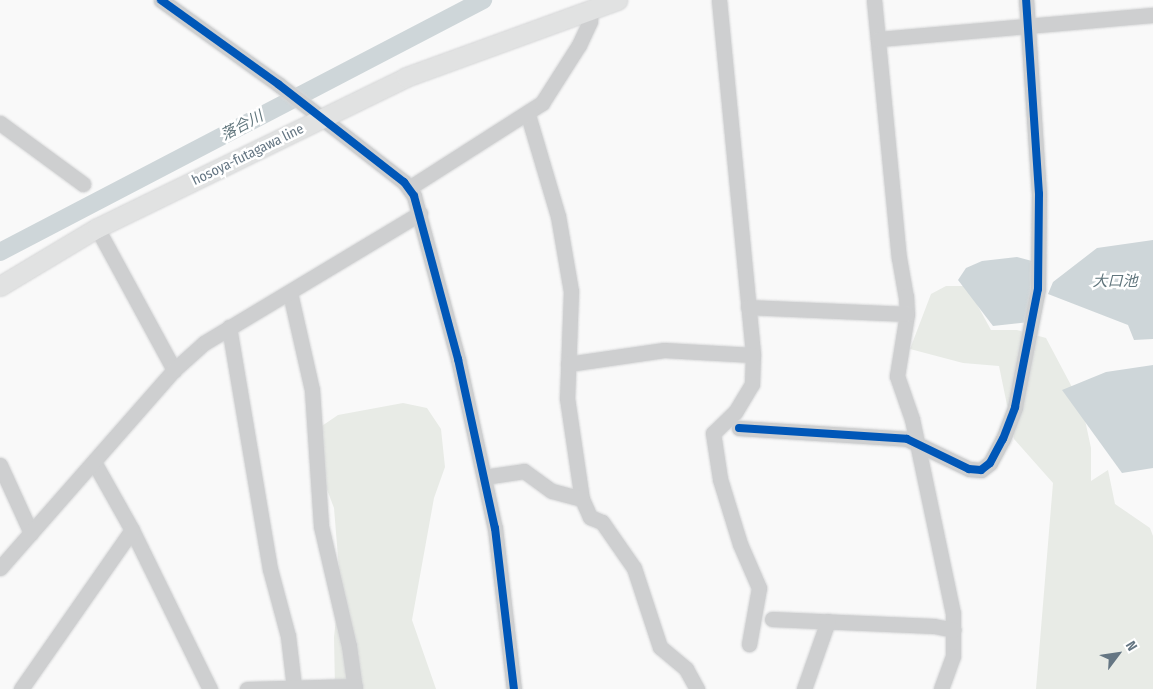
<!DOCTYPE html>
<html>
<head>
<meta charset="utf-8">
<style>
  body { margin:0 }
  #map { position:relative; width:1153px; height:689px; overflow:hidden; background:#f9f9f9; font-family:"Fira Sans Condensed","Noto Sans JP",sans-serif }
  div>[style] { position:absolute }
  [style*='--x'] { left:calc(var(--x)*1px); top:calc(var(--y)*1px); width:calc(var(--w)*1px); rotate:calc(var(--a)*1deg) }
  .green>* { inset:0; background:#e8ebe6 }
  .water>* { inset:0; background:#ced6d9 }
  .river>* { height:18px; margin:-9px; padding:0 9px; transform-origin:9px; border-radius:9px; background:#ced6d9 }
  .roads { filter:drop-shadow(0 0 1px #d5d6d7) drop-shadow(0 0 1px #d5d6d7) }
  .minor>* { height:15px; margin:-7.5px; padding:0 7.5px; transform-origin:7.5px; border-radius:7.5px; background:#cecfd0 }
  .major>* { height:19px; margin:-9.5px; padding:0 9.5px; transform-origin:9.5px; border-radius:9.5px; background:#e1e2e2 }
  .cycleway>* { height:8px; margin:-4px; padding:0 4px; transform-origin:4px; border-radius:4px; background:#0057b8 }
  span { translate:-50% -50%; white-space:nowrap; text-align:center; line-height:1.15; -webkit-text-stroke:5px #fff; paint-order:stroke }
  .street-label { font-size:14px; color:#657683 }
  .water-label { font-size:15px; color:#60757c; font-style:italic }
  .north { position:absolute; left:1093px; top:629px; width:50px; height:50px; -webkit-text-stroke:4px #fff; paint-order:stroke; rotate:59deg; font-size:14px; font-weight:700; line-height:20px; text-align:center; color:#657683 }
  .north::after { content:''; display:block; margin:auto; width:18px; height:22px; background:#657683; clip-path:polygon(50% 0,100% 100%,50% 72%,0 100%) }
</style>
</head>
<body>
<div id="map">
  <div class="green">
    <i style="clip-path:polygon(946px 286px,967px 286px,991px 330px,1017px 330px,1046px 338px,1082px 406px,1091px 448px,1091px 481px,1108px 470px,1115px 504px,1150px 528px,1153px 536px,1153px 689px,1036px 689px,1053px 483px,1014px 439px,999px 366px,963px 363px,910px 349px,931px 294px)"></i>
    <i style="clip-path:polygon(403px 403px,427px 408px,441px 429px,445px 467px,434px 498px,412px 620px,436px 689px,335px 689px,334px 637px,340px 582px,334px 508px,318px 466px,316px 430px,338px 415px)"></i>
  </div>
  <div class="water">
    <i style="clip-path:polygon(1153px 240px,1153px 339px,1134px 340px,1128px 325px,1048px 294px,1053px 282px,1097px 248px)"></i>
    <i style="clip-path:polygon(1017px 257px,1032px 261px,1029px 322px,993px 326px,958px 280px,966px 268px,982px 261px)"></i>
    <i style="clip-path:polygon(1153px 365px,1153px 468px,1122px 473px,1062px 390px,1106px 372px)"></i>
  </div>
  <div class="river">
    <i style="--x:0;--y:252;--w:545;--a:-27.55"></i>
  </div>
  <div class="roads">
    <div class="minor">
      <i style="--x:161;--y:0;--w:144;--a:35.7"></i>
      <i style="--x:278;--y:84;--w:160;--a:37.9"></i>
      <i style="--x:404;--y:182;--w:17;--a:54"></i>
      <i style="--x:414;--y:196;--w:169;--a:74.9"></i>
      <i style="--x:458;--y:359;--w:173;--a:77.7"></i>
      <i style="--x:495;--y:528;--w:162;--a:83.3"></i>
      <i style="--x:719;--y:0;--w:357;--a:84.5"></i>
      <i style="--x:753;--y:355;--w:29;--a:92"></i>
      <i style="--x:752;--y:384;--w:33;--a:121"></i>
      <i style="--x:735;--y:412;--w:30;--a:136"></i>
      <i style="--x:713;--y:433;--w:47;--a:81.3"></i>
      <i style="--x:720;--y:479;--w:68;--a:72.9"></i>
      <i style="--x:740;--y:544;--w:48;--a:66.6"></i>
      <i style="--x:759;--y:588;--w:57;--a:100.1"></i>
      <i style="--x:874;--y:0;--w:259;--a:84.5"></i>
      <i style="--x:899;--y:258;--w:39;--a:80"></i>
      <i style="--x:906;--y:296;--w:18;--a:87"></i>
      <i style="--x:907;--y:314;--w:63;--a:99.2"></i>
      <i style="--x:897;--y:376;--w:46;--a:70.8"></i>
      <i style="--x:912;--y:419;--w:198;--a:78.1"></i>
      <i style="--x:953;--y:613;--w:43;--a:90"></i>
      <i style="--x:953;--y:656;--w:35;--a:110"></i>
      <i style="--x:878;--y:39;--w:276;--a:-5"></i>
      <i style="--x:528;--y:115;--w:105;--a:73.5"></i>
      <i style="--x:558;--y:216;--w:76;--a:80.2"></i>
      <i style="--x:571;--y:291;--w:107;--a:92.1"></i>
      <i style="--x:567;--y:398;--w:102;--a:81.6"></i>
      <i style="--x:582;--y:499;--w:20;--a:66"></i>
      <i style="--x:590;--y:517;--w:13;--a:23"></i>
      <i style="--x:602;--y:522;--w:56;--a:55.2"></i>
      <i style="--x:634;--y:568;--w:83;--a:71.8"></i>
      <i style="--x:660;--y:647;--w:34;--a:40"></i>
      <i style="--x:686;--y:669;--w:23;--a:61"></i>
      <i style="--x:0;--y:123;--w:103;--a:36.3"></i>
      <i style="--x:409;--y:188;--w:158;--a:-32.6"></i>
      <i style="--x:542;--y:103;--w:69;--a:-57.5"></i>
      <i style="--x:579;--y:45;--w:26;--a:-65"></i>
      <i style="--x:590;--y:21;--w:12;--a:-85"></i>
      <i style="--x:97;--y:228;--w:162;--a:61.5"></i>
      <i style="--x:290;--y:293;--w:99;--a:77.2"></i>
      <i style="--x:312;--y:390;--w:136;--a:86.2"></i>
      <i style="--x:321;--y:526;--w:123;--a:76.9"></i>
      <i style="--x:349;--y:646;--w:43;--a:82.1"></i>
      <i style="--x:748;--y:307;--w:159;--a:2.5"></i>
      <i style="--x:229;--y:327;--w:245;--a:80.4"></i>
      <i style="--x:270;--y:569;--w:69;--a:75"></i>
      <i style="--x:288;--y:636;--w:51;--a:83.3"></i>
      <i style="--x:568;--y:364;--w:97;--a:-8.3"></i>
      <i style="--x:664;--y:350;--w:89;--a:3.2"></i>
      <i style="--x:739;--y:428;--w:168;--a:3.7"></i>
      <i style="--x:907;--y:439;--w:69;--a:25.8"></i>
      <i style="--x:969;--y:469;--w:12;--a:5"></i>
      <i style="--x:981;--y:470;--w:11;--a:-38"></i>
      <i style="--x:990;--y:463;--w:27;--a:-62"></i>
      <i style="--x:1003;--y:439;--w:34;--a:-69"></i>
      <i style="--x:1015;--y:407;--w:120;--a:-79"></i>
      <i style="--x:1038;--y:289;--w:95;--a:-89.4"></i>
      <i style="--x:1039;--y:194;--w:194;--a:-93.8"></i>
      <i style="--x:95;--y:464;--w:76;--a:60.7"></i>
      <i style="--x:132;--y:530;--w:177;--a:63.9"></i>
      <i style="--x:0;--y:465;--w:75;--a:65.5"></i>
      <i style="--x:484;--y:477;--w:40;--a:-8.5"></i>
      <i style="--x:524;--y:471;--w:34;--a:36"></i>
      <i style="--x:552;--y:491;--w:31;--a:15"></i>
      <i style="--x:0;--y:568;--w:264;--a:-48.7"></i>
      <i style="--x:174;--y:370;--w:40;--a:-42"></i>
      <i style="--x:204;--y:343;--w:252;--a:-31"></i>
      <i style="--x:772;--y:619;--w:162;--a:2.5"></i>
      <i style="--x:934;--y:626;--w:20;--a:11"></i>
      <i style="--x:21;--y:689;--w:194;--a:-55.1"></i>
      <i style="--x:247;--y:689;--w:108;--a:-1.6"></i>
      <i style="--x:804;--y:689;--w:72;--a:-70.6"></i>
    </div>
    <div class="major">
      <i style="--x:0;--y:286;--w:113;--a:-30.9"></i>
      <i style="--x:97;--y:228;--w:344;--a:-26"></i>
      <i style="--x:406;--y:77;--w:225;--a:-20"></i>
    </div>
  </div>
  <div class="cycleway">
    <i style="--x:161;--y:0;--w:144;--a:35.7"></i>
    <i style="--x:278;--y:84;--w:160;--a:37.9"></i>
    <i style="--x:404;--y:182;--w:17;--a:54"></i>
    <i style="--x:414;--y:196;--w:169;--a:74.9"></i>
    <i style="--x:458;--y:359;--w:173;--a:77.7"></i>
    <i style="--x:495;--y:528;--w:162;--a:83.3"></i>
    <i style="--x:739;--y:428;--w:168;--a:3.7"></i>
    <i style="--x:907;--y:439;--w:69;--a:25.8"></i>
    <i style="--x:969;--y:469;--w:12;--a:5"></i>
    <i style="--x:981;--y:470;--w:11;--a:-38"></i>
    <i style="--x:990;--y:463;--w:27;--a:-62"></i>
    <i style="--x:1003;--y:439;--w:34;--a:-69"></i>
    <i style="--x:1015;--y:407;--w:120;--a:-79"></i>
    <i style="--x:1038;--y:289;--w:95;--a:-89.4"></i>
    <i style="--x:1039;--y:194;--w:194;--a:-93.8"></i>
  </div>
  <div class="street-label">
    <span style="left:248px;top:155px;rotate:-26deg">hosoya-futagawa line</span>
  </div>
  <div class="water-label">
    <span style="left:242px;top:126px;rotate:-28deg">落合川</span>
    <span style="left:1115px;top:282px">大口池</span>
  </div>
  <div class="north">N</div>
</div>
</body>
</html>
